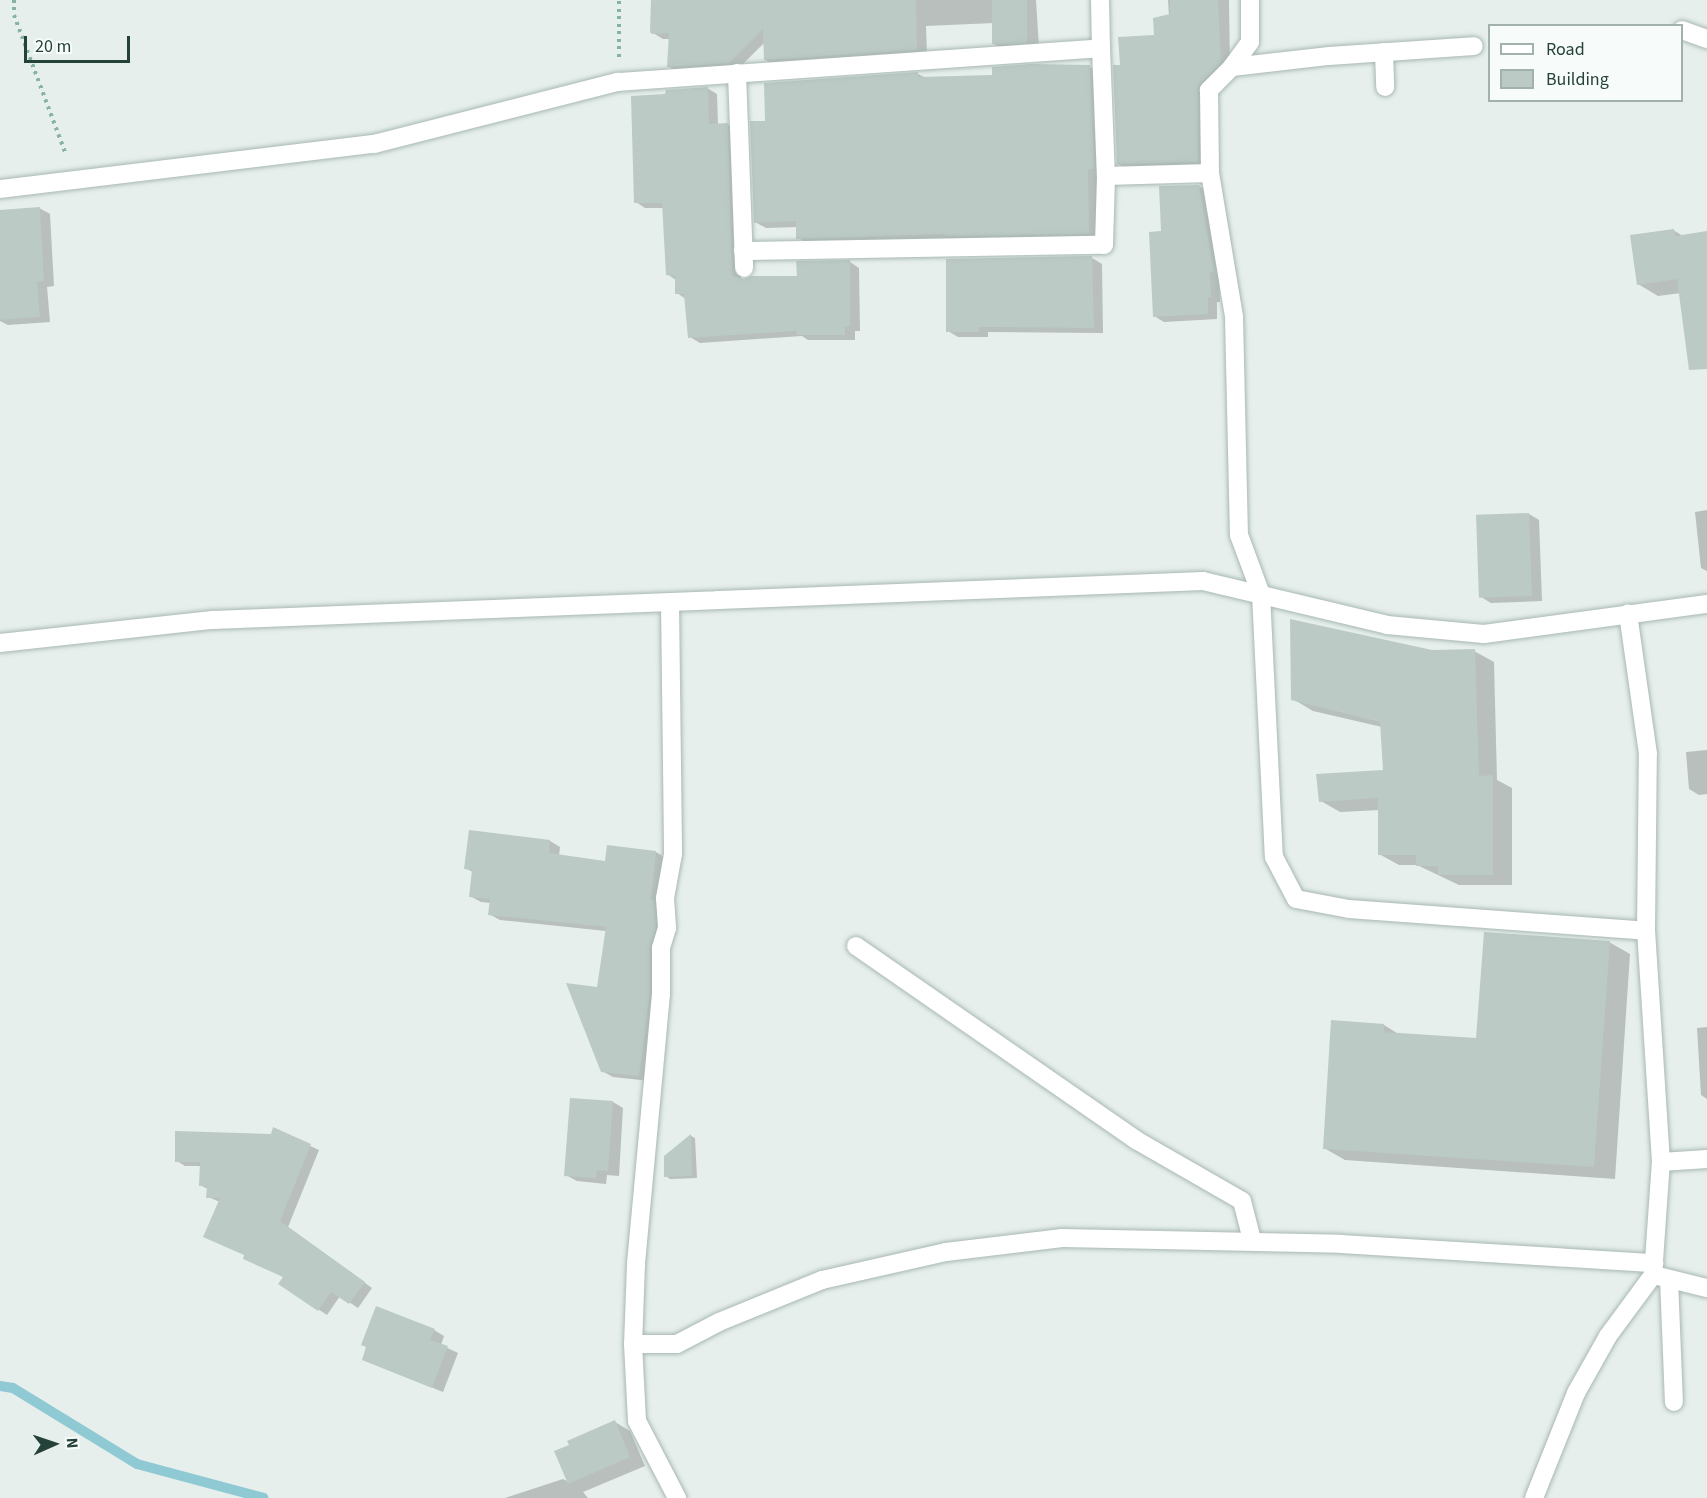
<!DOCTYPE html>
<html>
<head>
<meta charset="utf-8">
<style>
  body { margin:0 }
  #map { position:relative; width:1707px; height:1498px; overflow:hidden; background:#e6efeb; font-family:"Source Sans 3",sans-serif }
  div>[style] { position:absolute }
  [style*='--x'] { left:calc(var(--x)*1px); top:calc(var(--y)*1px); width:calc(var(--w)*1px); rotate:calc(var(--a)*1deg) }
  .shadow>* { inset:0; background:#0003 }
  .stream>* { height:10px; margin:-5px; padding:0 5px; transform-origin:5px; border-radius:5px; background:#8ec9d4 }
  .building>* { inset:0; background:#bbcac4; transform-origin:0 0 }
  .path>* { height:4px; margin-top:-2px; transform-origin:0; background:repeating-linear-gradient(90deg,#86b3a5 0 3px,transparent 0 7.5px) }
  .roads { filter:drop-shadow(0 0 2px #a8b8b2) drop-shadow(0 0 2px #a8b8b2) }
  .minor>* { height:18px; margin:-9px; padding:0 9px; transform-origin:9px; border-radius:9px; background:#fff }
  span { translate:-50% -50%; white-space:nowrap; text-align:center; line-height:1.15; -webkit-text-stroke:4.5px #f7fbf9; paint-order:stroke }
  .legend { position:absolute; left:1488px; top:24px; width:195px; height:78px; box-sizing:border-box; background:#f7fbf9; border:2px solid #a3b1ad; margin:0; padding:8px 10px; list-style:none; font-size:18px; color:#24423a }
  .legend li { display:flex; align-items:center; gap:12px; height:30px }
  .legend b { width:30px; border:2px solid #a3b1ad }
  .north { position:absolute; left:24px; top:1414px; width:60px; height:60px; -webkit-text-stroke:4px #f7fbf9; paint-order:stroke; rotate:87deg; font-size:16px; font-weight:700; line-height:24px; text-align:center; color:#24423a }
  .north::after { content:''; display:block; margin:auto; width:21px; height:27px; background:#24423a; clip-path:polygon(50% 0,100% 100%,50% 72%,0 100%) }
  .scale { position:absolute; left:24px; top:36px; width:106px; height:27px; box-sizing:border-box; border:3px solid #24423a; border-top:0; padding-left:8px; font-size:18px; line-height:21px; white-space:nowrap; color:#24423a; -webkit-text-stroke:4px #f7fbf9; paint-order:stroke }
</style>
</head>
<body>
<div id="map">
  <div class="shadow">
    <i style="clip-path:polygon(652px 0,1036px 0,1039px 47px,1003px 49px,994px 44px,994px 23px,926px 26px,927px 55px,775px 65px,765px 60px,765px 42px,739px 68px,678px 72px,668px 66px,670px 39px,663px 39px,653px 33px)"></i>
    <i style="clip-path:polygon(1168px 0,1229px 0,1230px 68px,1208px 92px,1208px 167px,1128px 169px,1118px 164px,1121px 66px,1155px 36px,1169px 16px)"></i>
    <i style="clip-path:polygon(1090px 67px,1101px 73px,1099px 239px,809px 244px,798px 238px,798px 227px,766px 228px,755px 222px,767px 122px,918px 74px,926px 78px,994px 77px)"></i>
    <i style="clip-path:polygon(707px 88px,717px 94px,718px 125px,727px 124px,737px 130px,741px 280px,798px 278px,850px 262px,859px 268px,860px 331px,855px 331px,855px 340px,808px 340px,802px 336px,700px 343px,690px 337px,686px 299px,677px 293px,676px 280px,667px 274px,664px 208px,645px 208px,636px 202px,667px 96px)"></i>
    <i style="clip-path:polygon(1199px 186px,1209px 192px,1219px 277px,1220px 302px,1217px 302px,1217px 319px,1164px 322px,1154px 316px,1163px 232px)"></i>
    <i style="clip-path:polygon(39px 208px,50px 214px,54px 286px,47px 287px,50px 322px,8px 325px,0 321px,0 211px)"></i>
    <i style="clip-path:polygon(1673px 230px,1683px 236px,1707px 233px,1707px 341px,1681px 293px,1658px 296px,1638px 284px)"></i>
    <i style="clip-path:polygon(1092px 258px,1102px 264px,1103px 333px,988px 332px,988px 337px,958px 337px,948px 331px)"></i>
    <i style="clip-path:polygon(1707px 510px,1707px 571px,1701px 568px,1695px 512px)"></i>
    <i style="clip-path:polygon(1529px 514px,1539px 520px,1542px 601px,1491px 603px,1481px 597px)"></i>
    <i style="clip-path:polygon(1474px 651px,1494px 662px,1497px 780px,1512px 788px,1512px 885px,1459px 885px,1417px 865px,1399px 865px,1379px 854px,1380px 810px,1340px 812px,1321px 801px,1385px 771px,1382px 727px,1313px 711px,1293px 699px,1432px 652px)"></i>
    <i style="clip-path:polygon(1707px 750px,1707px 794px,1699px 795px,1689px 789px,1686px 752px)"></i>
    <i style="clip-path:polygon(470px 831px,550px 841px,560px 847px,559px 856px,606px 862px,608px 847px,656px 852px,666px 858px,650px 1081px,613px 1077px,602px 1071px,606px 931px,500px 920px,489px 914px,491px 903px,481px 902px,470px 896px,473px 872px,465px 868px)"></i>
    <i style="clip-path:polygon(1609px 942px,1630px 954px,1615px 1179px,1345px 1160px,1324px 1148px,1384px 1025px,1400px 1035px,1477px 1040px)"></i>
    <i style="clip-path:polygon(1707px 1027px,1707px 1099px,1701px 1095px,1697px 1028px)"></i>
    <i style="clip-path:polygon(613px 1102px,623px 1108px,619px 1176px,607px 1175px,606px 1184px,577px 1181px,566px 1175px)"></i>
    <i style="clip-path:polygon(274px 1129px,319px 1150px,288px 1227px,372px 1288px,358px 1308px,340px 1296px,327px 1315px,280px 1284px,285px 1278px,246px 1256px,220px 1202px,208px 1197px,208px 1189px,200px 1185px,201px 1166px,185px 1166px,177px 1161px,272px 1135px)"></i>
    <i style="clip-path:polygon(691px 1136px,695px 1138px,697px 1178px,670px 1179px,666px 1176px)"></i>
    <i style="clip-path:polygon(434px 1330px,444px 1336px,441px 1345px,458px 1353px,443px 1392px,363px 1359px)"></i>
    <i style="clip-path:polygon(615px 1422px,630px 1431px,645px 1466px,583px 1492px,588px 1498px,505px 1498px,563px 1479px,569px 1482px)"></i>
  </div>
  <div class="stream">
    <i style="--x:0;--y:1386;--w:13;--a:9"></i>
    <i style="--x:13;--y:1388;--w:145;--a:31.5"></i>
    <i style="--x:137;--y:1464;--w:131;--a:15"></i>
  </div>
  <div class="building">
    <i style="clip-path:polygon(651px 0,916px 0,917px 50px,764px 60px,763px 29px,729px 63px,667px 67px,669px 33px,652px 34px,650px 32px)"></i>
    <i style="left:992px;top:0;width:35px;height:44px"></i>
    <i style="clip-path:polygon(1170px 0,1218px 0,1221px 62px,1198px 86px,1198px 162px,1117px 164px,1113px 65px,1120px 65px,1118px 37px,1154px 35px,1153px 18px,1170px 14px)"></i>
    <i style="clip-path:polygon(1031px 64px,1090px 65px,1094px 169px,1088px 169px,1089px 234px,945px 236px,945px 234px,796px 239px,796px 221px,754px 223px,750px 121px,765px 121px,764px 83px,918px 72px,918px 77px,992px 75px,992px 67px)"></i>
    <i style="clip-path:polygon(708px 87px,709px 124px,728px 123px,732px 276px,744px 279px,751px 276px,797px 276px,796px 261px,850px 260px,850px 326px,845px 327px,845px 335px,797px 335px,796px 331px,688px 338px,684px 294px,675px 294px,675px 276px,666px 275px,662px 203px,634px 203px,631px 96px,665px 94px,666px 90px)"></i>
    <i style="clip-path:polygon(1199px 185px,1214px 272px,1210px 272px,1211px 297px,1208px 297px,1208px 314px,1153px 317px,1149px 232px,1161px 231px,1159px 186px)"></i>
    <i style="clip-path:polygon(40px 207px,44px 281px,37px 282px,40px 317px,0 320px,0 210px)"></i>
    <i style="clip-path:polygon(1674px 229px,1675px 236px,1707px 231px,1707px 369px,1689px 370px,1677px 279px,1637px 285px,1630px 235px)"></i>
    <i style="clip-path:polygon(1092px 256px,1094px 328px,979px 327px,979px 332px,946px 332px,946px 259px)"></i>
    <i style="left:1529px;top:513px;width:83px;height:53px;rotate:88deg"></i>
    <i style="clip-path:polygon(1290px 619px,1432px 650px,1475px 649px,1479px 776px,1493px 775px,1493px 875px,1438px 875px,1438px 866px,1416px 866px,1416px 855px,1378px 855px,1378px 798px,1319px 802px,1316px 774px,1383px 770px,1380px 722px,1291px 700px)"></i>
    <i style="clip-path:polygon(469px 830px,550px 840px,549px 853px,605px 861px,607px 845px,656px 851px,651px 900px,654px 900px,656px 927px,650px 948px,650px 993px,639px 1076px,601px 1072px,566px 983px,597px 987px,606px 927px,488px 915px,490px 899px,469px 897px,472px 870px,464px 869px)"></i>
    <i style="clip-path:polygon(1484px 932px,1610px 941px,1594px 1167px,1323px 1149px,1331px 1020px,1384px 1024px,1384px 1032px,1476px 1038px)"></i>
    <i style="clip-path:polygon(570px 1098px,613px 1101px,608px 1171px,597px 1170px,596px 1178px,564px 1176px)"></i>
    <i style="clip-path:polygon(273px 1127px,311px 1144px,280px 1221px,365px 1282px,349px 1304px,331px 1292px,318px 1311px,278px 1284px,283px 1277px,243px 1259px,244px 1255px,203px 1237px,220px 1198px,206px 1198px,207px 1186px,199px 1186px,200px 1162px,175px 1162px,175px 1131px,271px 1134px)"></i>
    <i style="clip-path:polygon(691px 1134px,692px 1176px,664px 1177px,664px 1156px)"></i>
    <i style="clip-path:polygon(376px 1306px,435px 1329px,430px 1340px,448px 1346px,432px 1388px,362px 1360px,366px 1347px,361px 1345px)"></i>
    <i style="clip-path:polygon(615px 1420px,630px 1457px,568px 1484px,554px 1451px,569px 1445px,567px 1441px)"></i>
  </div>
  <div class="path">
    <i style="--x:14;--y:0;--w:15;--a:90"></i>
    <i style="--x:14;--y:15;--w:149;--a:69.6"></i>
    <i style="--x:619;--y:57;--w:57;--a:-90"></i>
  </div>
  <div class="roads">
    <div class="minor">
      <i style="--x:1100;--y:0;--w:48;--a:88.8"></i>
      <i style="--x:1250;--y:0;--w:42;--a:90"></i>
      <i style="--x:1250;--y:42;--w:31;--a:126"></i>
      <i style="--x:1232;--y:67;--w:33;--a:135"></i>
      <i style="--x:1209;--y:90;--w:83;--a:89.3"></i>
      <i style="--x:1210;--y:173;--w:146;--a:80.5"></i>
      <i style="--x:1234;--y:317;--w:218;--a:88.7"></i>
      <i style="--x:1239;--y:535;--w:63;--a:69.6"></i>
      <i style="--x:1261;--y:594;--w:263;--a:87.2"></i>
      <i style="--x:1274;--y:857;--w:47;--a:62.4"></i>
      <i style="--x:1296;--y:899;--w:54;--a:10.7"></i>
      <i style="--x:1349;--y:909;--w:298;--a:4.2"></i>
      <i style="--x:1682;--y:30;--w:27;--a:20"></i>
      <i style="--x:1384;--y:52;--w:35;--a:88"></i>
      <i style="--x:1232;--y:67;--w:98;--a:-6.5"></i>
      <i style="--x:1329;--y:56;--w:145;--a:-3.9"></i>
      <i style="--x:737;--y:73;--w:195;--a:87.9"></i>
      <i style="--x:0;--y:189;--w:377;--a:-6.9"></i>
      <i style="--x:374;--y:144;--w:252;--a:-14.3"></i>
      <i style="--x:618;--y:82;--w:484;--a:-4"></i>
      <i style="--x:1101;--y:48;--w:128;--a:87.8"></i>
      <i style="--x:1106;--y:176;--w:104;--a:-1.7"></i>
      <i style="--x:743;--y:251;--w:361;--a:-1"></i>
      <i style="--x:1104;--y:245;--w:69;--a:-88.3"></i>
      <i style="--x:670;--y:602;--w:252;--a:89.3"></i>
      <i style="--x:673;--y:854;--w:45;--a:100.3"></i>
      <i style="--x:665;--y:898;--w:30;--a:86"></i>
      <i style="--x:667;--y:928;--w:21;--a:107"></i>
      <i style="--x:661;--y:948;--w:46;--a:90"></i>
      <i style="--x:661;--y:994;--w:271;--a:95.3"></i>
      <i style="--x:636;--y:1264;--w:80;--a:92.1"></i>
      <i style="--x:633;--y:1344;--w:77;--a:87"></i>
      <i style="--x:637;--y:1421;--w:87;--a:62.5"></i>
      <i style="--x:0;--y:643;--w:214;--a:-6.2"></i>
      <i style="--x:213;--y:620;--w:991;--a:-2.26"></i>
      <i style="--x:1203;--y:581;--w:189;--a:13.4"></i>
      <i style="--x:1387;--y:625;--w:97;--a:5.3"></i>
      <i style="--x:1484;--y:634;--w:225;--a:-7.7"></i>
      <i style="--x:856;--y:946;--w:341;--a:34.7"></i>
      <i style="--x:1136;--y:1140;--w:122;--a:29.9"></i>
      <i style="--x:1242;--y:1201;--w:40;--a:75.6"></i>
      <i style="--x:1661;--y:1162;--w:46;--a:-3.7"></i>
      <i style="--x:1658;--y:1276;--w:50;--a:13.8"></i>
      <i style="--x:1669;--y:1279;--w:123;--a:87.7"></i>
      <i style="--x:633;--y:1344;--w:44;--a:0"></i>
      <i style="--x:677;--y:1344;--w:47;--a:-27.6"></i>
      <i style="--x:719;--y:1322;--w:111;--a:-22.2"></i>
      <i style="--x:822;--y:1280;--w:127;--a:-12.7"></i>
      <i style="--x:946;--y:1252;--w:117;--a:-6.9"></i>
      <i style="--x:1062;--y:1238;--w:279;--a:1.2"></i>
      <i style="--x:1341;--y:1244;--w:314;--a:3.5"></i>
      <i style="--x:1534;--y:1498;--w:113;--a:-68.2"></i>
      <i style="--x:1576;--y:1393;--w:65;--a:-60.7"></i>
      <i style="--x:1608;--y:1336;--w:76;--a:-53.6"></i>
      <i style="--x:1653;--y:1275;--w:113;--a:-86"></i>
      <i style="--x:1661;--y:1162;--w:231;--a:-93.7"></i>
      <i style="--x:1646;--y:931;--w:177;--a:-89.4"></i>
      <i style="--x:1648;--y:754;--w:142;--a:-98.1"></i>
    </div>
  </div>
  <ul class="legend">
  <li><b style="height:8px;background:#fff"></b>Road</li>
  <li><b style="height:16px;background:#bbcac4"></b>Building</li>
  </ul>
  <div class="north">N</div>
  <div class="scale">20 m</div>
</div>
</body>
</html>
